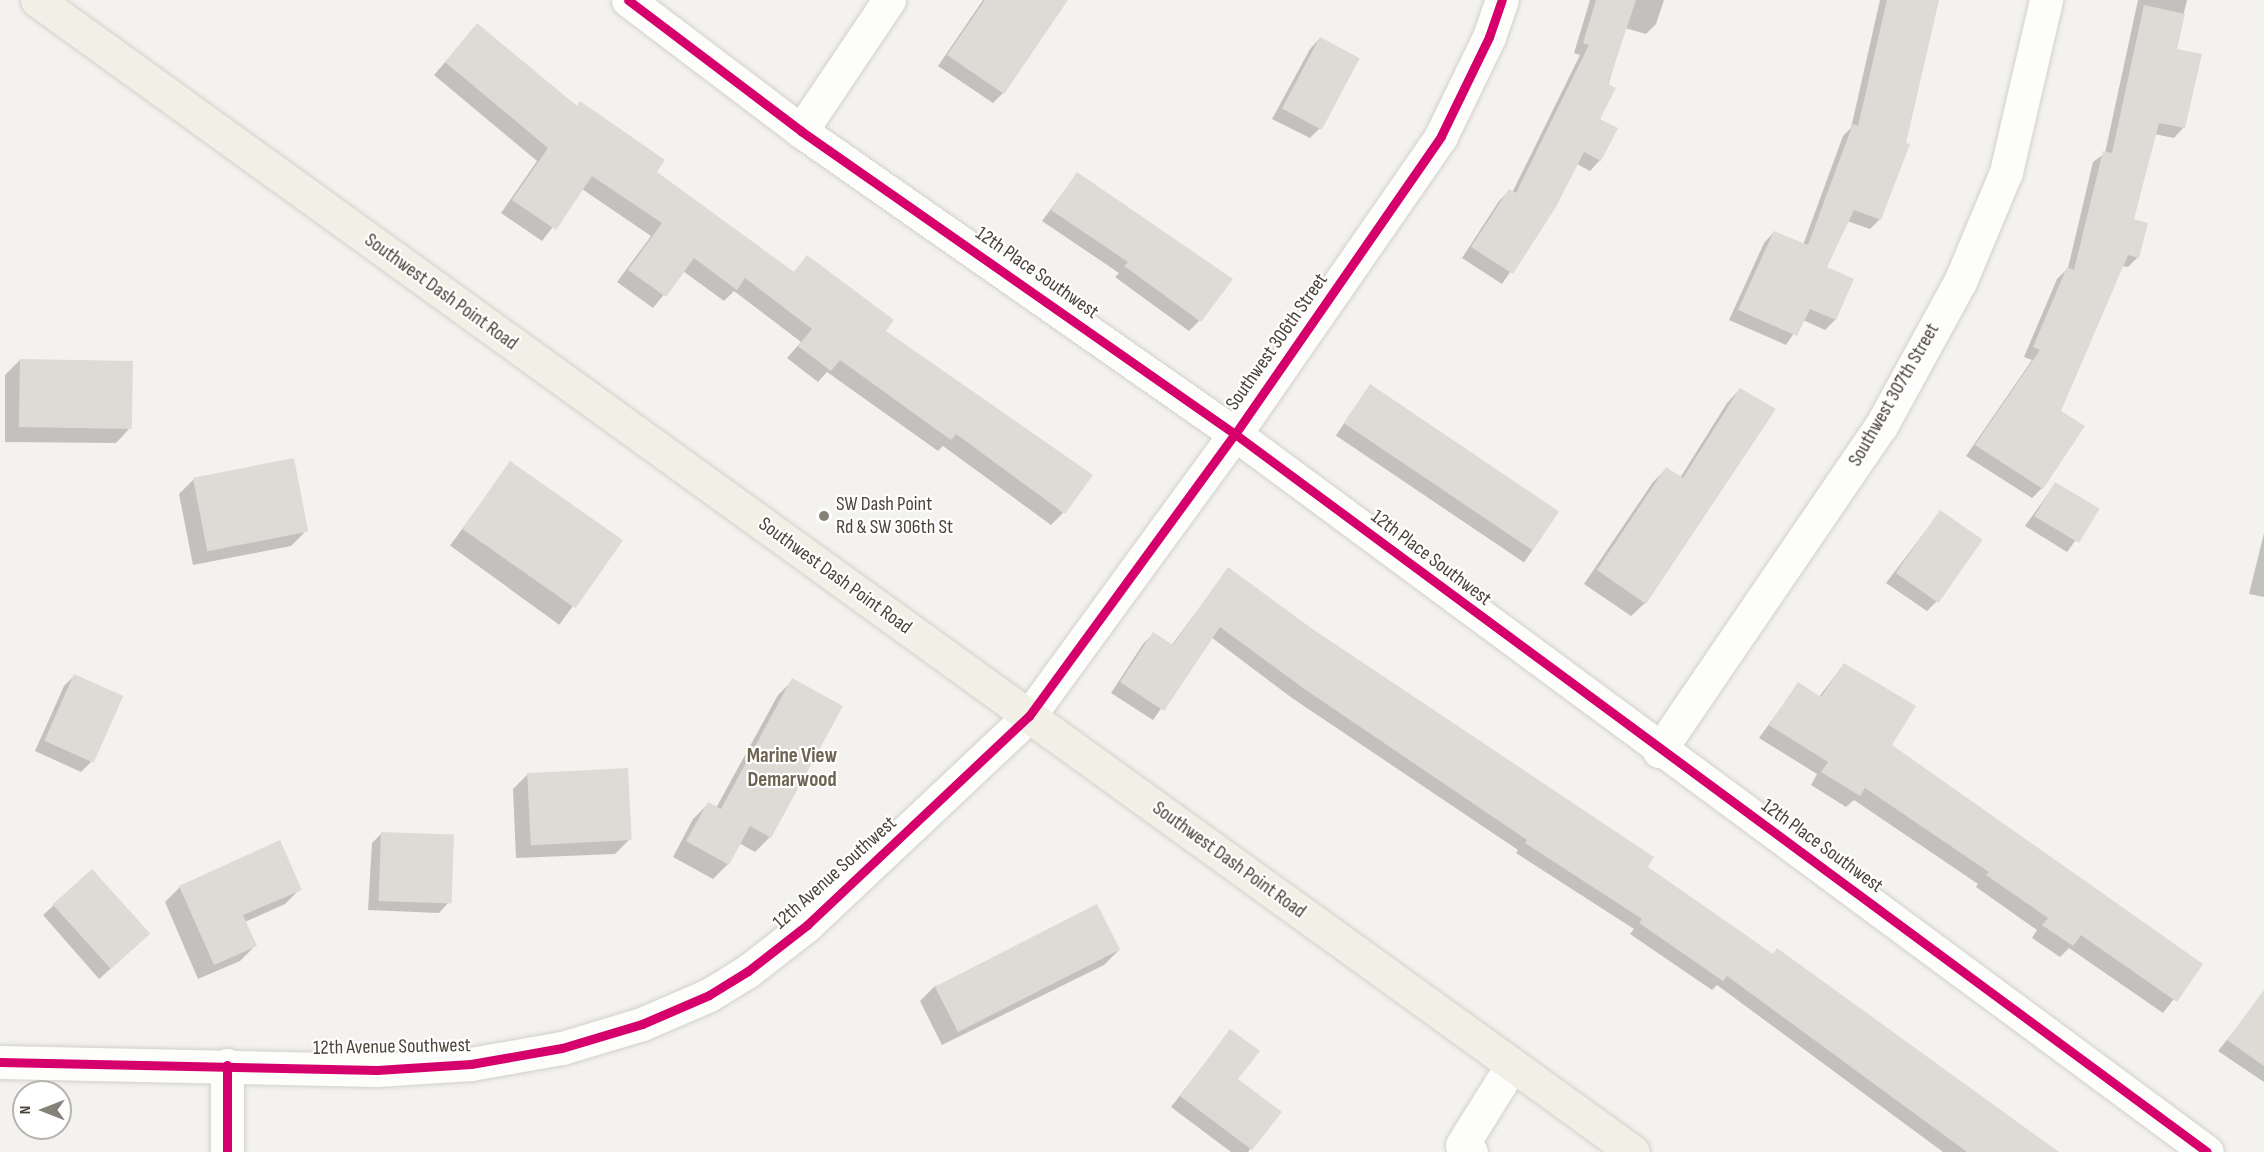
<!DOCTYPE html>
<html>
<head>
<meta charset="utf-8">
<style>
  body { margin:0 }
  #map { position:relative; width:2264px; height:1152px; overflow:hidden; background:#f4f2ee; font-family:"Sofia Sans Condensed",sans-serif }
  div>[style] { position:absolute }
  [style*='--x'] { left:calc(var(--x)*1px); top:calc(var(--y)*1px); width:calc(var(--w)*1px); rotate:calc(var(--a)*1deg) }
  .shadow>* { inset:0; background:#0003; transform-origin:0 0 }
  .building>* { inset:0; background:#dedbd6; transform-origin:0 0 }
  .roads { filter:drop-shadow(0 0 2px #d2d0cb) drop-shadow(0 0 2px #d2d0cb) }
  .minor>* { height:33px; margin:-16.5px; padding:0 16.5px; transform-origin:16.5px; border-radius:16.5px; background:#fdfdfc }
  .major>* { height:33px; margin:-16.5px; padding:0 16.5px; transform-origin:16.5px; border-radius:16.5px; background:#f2efe6 }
  .cycleway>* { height:9px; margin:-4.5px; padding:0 4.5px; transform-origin:4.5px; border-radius:4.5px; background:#d6006c }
  .dots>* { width:16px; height:16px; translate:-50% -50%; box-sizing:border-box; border:3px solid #fff; border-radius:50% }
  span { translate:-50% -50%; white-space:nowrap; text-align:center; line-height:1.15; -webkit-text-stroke:4.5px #fff; paint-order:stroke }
  .street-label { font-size:20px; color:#4b4439 }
  .poi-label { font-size:20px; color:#4b4439 }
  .left { translate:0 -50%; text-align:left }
  .neighbourhood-label { font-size:21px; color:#6e6250; font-weight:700 }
  .north { position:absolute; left:12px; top:1080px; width:60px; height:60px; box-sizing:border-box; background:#fff; border:2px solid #b7b4b0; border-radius:50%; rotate:270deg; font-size:16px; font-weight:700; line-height:24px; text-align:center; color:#4b4439 }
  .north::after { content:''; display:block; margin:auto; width:21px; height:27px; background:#868178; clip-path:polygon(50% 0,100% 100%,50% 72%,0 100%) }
</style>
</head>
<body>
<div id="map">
  <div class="shadow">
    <i style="clip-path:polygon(983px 0,1054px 0,1003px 93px,993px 103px,938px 66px)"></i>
    <i style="clip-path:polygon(1590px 0,1664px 0,1656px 24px,1646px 34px,1625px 28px,1598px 120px,1600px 160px,1590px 171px,1577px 164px,1555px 206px,1502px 284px,1462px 258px,1499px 201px,1509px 191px,1512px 193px,1580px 55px,1574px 53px)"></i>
    <i style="clip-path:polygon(1880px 0,1937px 0,1880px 219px,1870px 229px,1847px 221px,1825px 268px,1852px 280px,1835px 320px,1825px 330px,1803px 320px,1786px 345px,1729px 320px,1764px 243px,1774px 232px,1803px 245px,1843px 136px,1851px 128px)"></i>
    <i style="clip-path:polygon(2138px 0,2187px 0,2175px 50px,2184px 127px,2174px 138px,2154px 134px,2133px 221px,2138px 257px,2128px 267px,2122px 266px,2059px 411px,2042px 488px,2032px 498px,1966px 456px,2032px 360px,2024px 357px,2057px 279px,2068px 268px,2093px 162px,2105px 153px)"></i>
    <i style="clip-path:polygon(477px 25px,655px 172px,793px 273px,808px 257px,1063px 513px,1051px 525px,943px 446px,938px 451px,827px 372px,818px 382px,787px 358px,801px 342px,734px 291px,724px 301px,683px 271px,653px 308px,617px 282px,651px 236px,582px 189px,542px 241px,501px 213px,537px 161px,434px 75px)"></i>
    <i style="clip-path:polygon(1320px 38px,1358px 58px,1320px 128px,1310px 138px,1272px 119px,1310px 49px)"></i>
    <i style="clip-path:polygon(1077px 174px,1199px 321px,1189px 331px,1115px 277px,1119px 273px,1042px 221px)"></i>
    <i style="clip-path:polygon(20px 360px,130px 428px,116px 443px,5px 442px,5px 375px)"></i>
    <i style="left:1370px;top:385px;width:227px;height:61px;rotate:34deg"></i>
    <i style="clip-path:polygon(1740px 389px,1645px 603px,1631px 616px,1584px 584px,1653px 482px,1666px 469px,1680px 478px,1727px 403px)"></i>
    <i style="left:510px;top:463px;width:135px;height:102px;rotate:36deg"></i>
    <i style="clip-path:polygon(194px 479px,306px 531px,291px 546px,193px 565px,179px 494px)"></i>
    <i style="clip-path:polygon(2055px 484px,2098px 510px,2067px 552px,2025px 526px)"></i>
    <i style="clip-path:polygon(1940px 512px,1937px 601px,1927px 611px,1886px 583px)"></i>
    <i style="clip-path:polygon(2264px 533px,2264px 597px,2249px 594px)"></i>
    <i style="clip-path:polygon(1228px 569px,1646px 868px,1772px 955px,1777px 950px,2057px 1152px,1943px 1152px,1717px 985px,1712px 990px,1630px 934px,1634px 929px,1516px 853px,1518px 850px,1292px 698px,1211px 637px,1153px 720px,1111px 693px,1143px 644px,1153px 634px,1171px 646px)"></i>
    <i style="clip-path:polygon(1844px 664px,1890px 746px,2201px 964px,2163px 1013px,2069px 948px,2060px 957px,2032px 938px,2037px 930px,1976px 887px,1978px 884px,1854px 800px,1846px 807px,1811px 785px,1817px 774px,1759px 738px,1798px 684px,1819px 697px)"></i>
    <i style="clip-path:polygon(74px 676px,91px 762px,81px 772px,35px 751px,64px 686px)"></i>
    <i style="clip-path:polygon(793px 680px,770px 837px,755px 852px,739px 843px,728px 864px,713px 879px,673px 857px,693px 819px,708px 804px,716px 808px,778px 695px)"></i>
    <i style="clip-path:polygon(528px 774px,630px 839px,615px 854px,516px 858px,513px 789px)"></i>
    <i style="clip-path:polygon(382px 833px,449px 902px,439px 913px,368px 910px,372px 843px)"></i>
    <i style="clip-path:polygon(92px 871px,138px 944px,99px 979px,43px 915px)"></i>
    <i style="clip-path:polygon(180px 887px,300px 889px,285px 904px,245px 922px,255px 946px,240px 961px,198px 979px,165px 902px)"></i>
    <i style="clip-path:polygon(1119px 950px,1104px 965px,942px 1045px,920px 1001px,935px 986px)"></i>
    <i style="clip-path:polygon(2258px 1001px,2264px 1005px,2264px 1082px,2218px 1051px)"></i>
    <i style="clip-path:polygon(1230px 1031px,1236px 1080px,1279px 1112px,1248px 1152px,1231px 1152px,1171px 1107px)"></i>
  </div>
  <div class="building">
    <i style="clip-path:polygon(985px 0,1068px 0,1004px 94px,947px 55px)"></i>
    <i style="clip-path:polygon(1596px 0,1636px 0,1608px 84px,1616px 88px,1600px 119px,1618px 128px,1601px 161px,1584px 152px,1556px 207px,1513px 274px,1471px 247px,1509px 189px,1516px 193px,1589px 45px,1583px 43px)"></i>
    <i style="clip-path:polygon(1887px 0,1939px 0,1906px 143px,1910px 144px,1881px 220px,1854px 210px,1827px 267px,1854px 279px,1836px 320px,1810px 309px,1797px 336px,1738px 310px,1774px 231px,1808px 245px,1853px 124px,1858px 126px)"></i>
    <i style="clip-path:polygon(2144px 5px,2185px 14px,2177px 49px,2202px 54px,2185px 128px,2159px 123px,2134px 219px,2148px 223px,2139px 258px,2128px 255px,2061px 411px,2085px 426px,2043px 489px,1975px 445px,2040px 350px,2033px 347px,2067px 267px,2074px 270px,2103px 151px,2112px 153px)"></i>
    <i style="clip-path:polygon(477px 23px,577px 106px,580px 101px,665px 160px,657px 172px,794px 272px,807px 255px,894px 320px,886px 331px,1093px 475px,1065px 514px,956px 434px,951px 440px,840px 360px,831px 371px,798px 346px,812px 329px,745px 278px,737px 290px,694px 258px,666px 297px,628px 270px,662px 223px,592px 176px,556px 230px,512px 200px,548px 148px,445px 62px)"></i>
    <i style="left:1320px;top:37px;width:45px;height:81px;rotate:28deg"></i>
    <i style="clip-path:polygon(1077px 172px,1233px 279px,1201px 322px,1124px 266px,1128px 262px,1051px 210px)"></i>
    <i style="left:20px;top:359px;width:113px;height:68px;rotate:1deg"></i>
    <i style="left:1370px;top:384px;width:228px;height:47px;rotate:34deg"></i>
    <i style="clip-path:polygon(1740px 388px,1776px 409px,1646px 604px,1597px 570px,1666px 467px,1683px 478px)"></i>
    <i style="left:294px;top:458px;width:75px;height:103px;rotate:79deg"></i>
    <i style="left:510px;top:461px;width:138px;height:83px;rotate:35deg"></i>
    <i style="left:2055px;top:482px;width:52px;height:40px;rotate:31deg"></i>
    <i style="left:1940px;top:510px;width:52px;height:77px;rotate:35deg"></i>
    <i style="clip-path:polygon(1228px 567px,1311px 628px,1654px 857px,1648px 867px,1773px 954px,1777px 948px,2059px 1152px,1967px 1152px,1727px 976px,1723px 981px,1639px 923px,1642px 919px,1525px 843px,1527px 840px,1303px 688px,1220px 627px,1164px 711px,1120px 682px,1153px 632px,1173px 645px)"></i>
    <i style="clip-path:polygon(1844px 663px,1916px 706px,1892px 745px,2203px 964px,2177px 1002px,2081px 935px,2073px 946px,2042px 925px,2048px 918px,1986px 875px,1989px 872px,1865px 788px,1860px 796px,1821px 772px,1828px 762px,1769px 725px,1798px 682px,1821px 697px)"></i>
    <i style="left:74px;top:674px;width:54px;height:73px;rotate:24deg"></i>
    <i style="clip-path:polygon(792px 678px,843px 706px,771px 838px,750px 826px,729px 865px,686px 841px,708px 802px,721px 809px)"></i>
    <i style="left:628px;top:768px;width:72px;height:101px;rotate:87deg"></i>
    <i style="left:381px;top:832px;width:73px;height:69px;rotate:2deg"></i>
    <i style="clip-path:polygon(280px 840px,302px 890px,243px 915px,257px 946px,214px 965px,179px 886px)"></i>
    <i style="left:92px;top:869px;width:87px;height:53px;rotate:48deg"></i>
    <i style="left:1097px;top:904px;width:51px;height:182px;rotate:63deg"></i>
    <i style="clip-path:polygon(2264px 990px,2264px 1066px,2227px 1040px)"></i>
    <i style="clip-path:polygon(1230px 1029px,1260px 1051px,1238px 1079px,1282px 1112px,1252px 1150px,1180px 1096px)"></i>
  </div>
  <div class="roads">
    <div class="minor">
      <i style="--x:628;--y:0;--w:217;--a:37.1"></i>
      <i style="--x:801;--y:131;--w:529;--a:34.92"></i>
      <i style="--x:1235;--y:434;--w:1208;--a:36.45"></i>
      <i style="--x:801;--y:131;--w:158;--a:-56.1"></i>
      <i style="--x:1659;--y:751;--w:394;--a:-55.7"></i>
      <i style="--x:1881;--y:426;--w:164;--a:-61.3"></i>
      <i style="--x:1960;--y:282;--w:119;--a:-67.3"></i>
      <i style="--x:2006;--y:172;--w:177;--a:-76.9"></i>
      <i style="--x:0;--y:1062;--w:377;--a:1.2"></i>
      <i style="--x:377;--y:1070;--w:94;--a:-3.7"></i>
      <i style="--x:471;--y:1064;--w:92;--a:-10"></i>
      <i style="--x:562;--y:1048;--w:84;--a:-16.7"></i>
      <i style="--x:642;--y:1024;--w:73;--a:-23.4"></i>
      <i style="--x:709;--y:995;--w:46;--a:-31.6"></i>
      <i style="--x:748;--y:971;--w:75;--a:-37.9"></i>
      <i style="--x:807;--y:925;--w:305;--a:-43.3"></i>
      <i style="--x:1029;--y:716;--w:349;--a:-53.9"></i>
      <i style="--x:1235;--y:434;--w:362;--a:-55.3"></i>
      <i style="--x:1441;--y:136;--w:110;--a:-64.1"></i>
      <i style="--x:1489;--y:37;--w:39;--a:-71"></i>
      <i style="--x:227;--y:1065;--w:87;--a:90"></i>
      <i style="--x:1471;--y:1152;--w:11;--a:-142"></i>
      <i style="--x:1462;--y:1145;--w:94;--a:-58"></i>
    </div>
    <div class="major">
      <i style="--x:37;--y:0;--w:1968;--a:35.82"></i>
    </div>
  </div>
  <div class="cycleway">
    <i style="--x:628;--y:0;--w:217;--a:37.1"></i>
    <i style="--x:801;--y:131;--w:529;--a:34.92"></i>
    <i style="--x:1235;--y:434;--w:1208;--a:36.45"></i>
    <i style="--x:0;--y:1062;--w:377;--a:1.2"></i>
    <i style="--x:377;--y:1070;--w:94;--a:-3.7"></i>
    <i style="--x:471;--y:1064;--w:92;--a:-10"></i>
    <i style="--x:562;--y:1048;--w:84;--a:-16.7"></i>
    <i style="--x:642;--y:1024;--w:73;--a:-23.4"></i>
    <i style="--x:709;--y:995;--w:46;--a:-31.6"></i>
    <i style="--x:748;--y:971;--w:75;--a:-37.9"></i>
    <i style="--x:807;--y:925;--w:305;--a:-43.3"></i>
    <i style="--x:1029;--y:716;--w:349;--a:-53.9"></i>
    <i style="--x:1235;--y:434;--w:362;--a:-55.3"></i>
    <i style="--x:1441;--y:136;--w:110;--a:-64.1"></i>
    <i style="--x:1489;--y:37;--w:39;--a:-71"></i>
    <i style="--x:227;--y:1065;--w:87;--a:90"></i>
  </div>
  <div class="dots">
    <i style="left:824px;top:516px;background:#868178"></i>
  </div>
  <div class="street-label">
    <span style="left:1037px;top:273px;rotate:35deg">12th Place Southwest</span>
    <span style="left:441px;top:292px;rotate:36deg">Southwest Dash Point Road</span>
    <span style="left:1277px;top:342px;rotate:-55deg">Southwest 306th Street</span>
    <span style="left:1894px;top:395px;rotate:-60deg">Southwest 307th Street</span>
    <span style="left:1431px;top:558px;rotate:37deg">12th Place Southwest</span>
    <span style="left:835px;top:576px;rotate:36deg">Southwest Dash Point Road</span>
    <span style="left:1822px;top:846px;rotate:36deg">12th Place Southwest</span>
    <span style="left:1229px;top:860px;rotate:36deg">Southwest Dash Point Road</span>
    <span style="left:835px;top:873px;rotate:-42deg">12th Avenue Southwest</span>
    <span style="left:392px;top:1047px;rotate:-1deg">12th Avenue Southwest</span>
  </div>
  <div class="poi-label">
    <span class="left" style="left:836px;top:516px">SW Dash Point<br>Rd &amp; SW 306th St</span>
  </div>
  <div class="neighbourhood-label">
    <span style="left:792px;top:768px">Marine View<br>Demarwood</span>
  </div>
  <div class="north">N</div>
</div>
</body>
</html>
